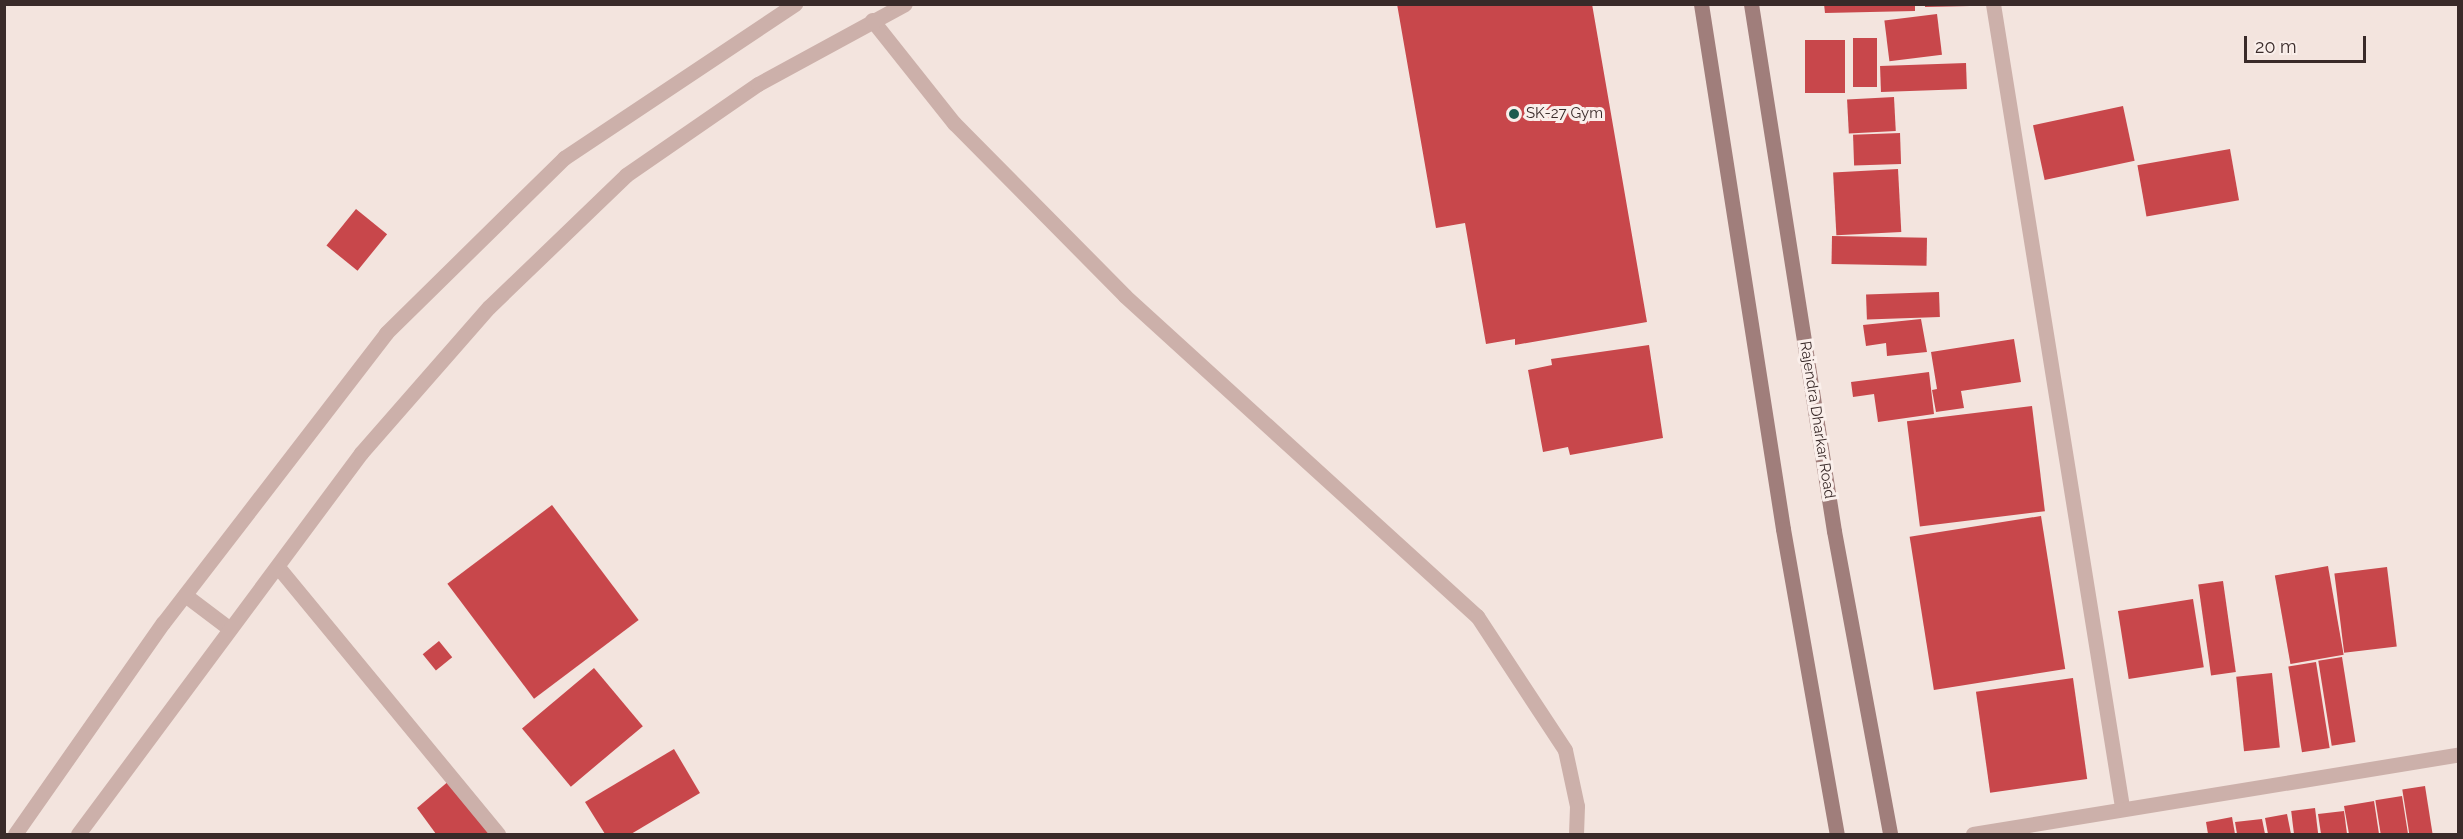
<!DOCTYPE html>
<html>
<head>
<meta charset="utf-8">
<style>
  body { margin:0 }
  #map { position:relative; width:2463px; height:839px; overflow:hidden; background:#f3e4de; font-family:Raleway,sans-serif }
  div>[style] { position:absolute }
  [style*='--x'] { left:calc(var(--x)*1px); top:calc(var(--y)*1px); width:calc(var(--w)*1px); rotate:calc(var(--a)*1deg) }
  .building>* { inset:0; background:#c8474b; transform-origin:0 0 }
  .minor>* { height:15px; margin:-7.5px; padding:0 7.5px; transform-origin:7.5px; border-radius:7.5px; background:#ccb0aa }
  .tertiary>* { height:15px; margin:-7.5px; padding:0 7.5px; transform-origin:7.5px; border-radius:7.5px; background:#ccb0aa }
  .secondary>* { height:15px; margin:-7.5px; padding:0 7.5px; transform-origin:7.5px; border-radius:7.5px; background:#a07e7b }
  .dots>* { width:16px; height:16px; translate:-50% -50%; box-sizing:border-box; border:3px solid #faefeb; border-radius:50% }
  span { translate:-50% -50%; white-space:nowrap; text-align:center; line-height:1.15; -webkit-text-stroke:6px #faefeb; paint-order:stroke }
  .poi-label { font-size:15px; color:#392a29 }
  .left { translate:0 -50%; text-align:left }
  .street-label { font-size:15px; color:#392a29 }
  .frame { position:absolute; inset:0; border:6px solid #392a29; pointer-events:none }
  .scale { position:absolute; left:2244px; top:36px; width:122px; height:27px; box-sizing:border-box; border:3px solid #392a29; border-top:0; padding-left:8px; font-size:18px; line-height:21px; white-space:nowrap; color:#392a29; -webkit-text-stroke:4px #faefeb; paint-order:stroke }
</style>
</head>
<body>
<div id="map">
  <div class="building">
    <i style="clip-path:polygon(1397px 4px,1592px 4px,1647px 322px,1515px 345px,1515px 339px,1486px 344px,1465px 223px,1436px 228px)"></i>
    <i style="clip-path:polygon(1824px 4px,1915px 4px,1915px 11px,1825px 13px)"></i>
    <i style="clip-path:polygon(1925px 4px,1970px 4px,1970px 6px,1925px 7px)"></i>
    <i style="left:1937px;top:14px;width:41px;height:53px;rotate:83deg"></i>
    <i style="left:1853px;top:38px;width:24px;height:49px"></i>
    <i style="left:1805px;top:40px;width:40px;height:53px"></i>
    <i style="left:1966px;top:63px;width:26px;height:86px;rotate:88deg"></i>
    <i style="left:1894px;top:97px;width:34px;height:47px;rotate:87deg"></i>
    <i style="left:2123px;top:106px;width:56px;height:92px;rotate:78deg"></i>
    <i style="left:1900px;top:133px;width:31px;height:47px;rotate:88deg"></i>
    <i style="left:2230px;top:149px;width:52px;height:94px;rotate:80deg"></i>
    <i style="left:1898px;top:169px;width:63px;height:65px;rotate:87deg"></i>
    <i style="left:356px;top:209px;width:40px;height:47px;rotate:39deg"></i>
    <i style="left:1832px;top:236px;width:95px;height:28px;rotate:1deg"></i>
    <i style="left:1939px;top:292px;width:25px;height:73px;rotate:88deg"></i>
    <i style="clip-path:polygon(1921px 319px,1927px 352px,1887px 356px,1886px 343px,1866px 346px,1863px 325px)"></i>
    <i style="clip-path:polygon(2014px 339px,2021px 382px,1961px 391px,1964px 408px,1936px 412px,1932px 390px,1937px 389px,1931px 352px)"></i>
    <i style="clip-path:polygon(1649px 345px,1663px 438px,1570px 455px,1568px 447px,1543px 452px,1528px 370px,1552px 365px,1551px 359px)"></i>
    <i style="clip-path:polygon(1929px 372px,1934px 414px,1878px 422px,1874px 394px,1853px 397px,1851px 382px)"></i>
    <i style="left:2032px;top:406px;width:106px;height:126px;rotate:83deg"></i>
    <i style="left:552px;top:505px;width:144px;height:131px;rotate:53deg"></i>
    <i style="left:2041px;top:516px;width:155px;height:133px;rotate:81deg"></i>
    <i style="left:2328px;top:566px;width:90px;height:54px;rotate:80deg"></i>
    <i style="left:2387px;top:567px;width:80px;height:53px;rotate:83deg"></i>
    <i style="left:2223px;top:581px;width:92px;height:25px;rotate:82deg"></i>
    <i style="left:2193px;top:599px;width:69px;height:76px;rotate:81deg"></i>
    <i style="left:439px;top:641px;width:21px;height:21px;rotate:51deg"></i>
    <i style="left:2342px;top:657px;width:86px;height:24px;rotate:81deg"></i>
    <i style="left:2316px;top:662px;width:87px;height:28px;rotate:81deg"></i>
    <i style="left:594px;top:668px;width:76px;height:94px;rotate:50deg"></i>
    <i style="left:2272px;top:673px;width:75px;height:36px;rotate:84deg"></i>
    <i style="left:2073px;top:678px;width:102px;height:98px;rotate:82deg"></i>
    <i style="clip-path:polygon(674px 749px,700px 793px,631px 834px,605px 834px,585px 802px)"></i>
    <i style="clip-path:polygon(450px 780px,492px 834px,436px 834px,417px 808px)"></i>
    <i style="left:2425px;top:786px;width:49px;height:23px;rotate:81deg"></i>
    <i style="left:2402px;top:796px;width:38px;height:27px;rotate:81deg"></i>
    <i style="clip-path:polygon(2374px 801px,2379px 834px,2349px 834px,2344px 806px)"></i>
    <i style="left:2315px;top:808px;width:26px;height:24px;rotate:83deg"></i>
    <i style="clip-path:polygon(2344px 811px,2347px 834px,2321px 834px,2318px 814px)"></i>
    <i style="clip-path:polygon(2287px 814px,2291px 834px,2268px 834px,2265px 818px)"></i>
    <i style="clip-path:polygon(2232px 817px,2235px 834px,2208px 834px,2206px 822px)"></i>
    <i style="clip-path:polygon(2262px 819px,2265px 834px,2237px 834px,2235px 822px)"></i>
  </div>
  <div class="minor">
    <i style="--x:1993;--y:4;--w:813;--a:80.87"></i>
    <i style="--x:872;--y:20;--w:132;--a:51.5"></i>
    <i style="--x:954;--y:123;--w:243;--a:45.3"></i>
    <i style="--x:1125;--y:296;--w:476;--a:42.3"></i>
    <i style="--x:1477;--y:616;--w:160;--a:56.7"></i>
    <i style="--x:1565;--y:750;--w:57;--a:77.9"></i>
    <i style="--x:1577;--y:806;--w:28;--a:92"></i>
    <i style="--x:278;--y:567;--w:346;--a:50.5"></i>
    <i style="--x:1973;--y:834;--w:491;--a:-9.3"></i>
  </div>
  <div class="tertiary">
    <i style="--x:185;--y:595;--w:56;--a:37.1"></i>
    <i style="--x:15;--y:834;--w:258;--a:-55"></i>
    <i style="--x:163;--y:623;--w:366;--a:-52.4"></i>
    <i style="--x:386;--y:333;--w:250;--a:-44.5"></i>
    <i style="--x:564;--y:158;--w:278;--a:-33.7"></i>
    <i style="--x:78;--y:834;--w:475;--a:-53.4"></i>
    <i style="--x:361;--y:453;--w:194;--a:-48.8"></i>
    <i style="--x:489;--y:307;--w:190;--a:-43.9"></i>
    <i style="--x:626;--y:175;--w:160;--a:-34.6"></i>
    <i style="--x:758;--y:84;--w:167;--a:-28.6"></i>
  </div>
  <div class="secondary">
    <i style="--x:1701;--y:4;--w:531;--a:81.12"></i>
    <i style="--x:1783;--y:529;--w:310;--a:80"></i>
    <i style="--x:1751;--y:4;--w:533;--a:81.05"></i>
    <i style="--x:1834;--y:531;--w:308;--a:79.5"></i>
  </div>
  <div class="dots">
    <i style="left:1514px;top:114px;background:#1e5c4f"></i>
  </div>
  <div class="poi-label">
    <span class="left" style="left:1526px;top:114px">SK-27 Gym</span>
  </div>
  <div class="street-label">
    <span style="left:1817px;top:420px;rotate:81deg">Rajendra Dharkar Road</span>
  </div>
  <div class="frame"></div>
  <div class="scale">20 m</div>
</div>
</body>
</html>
